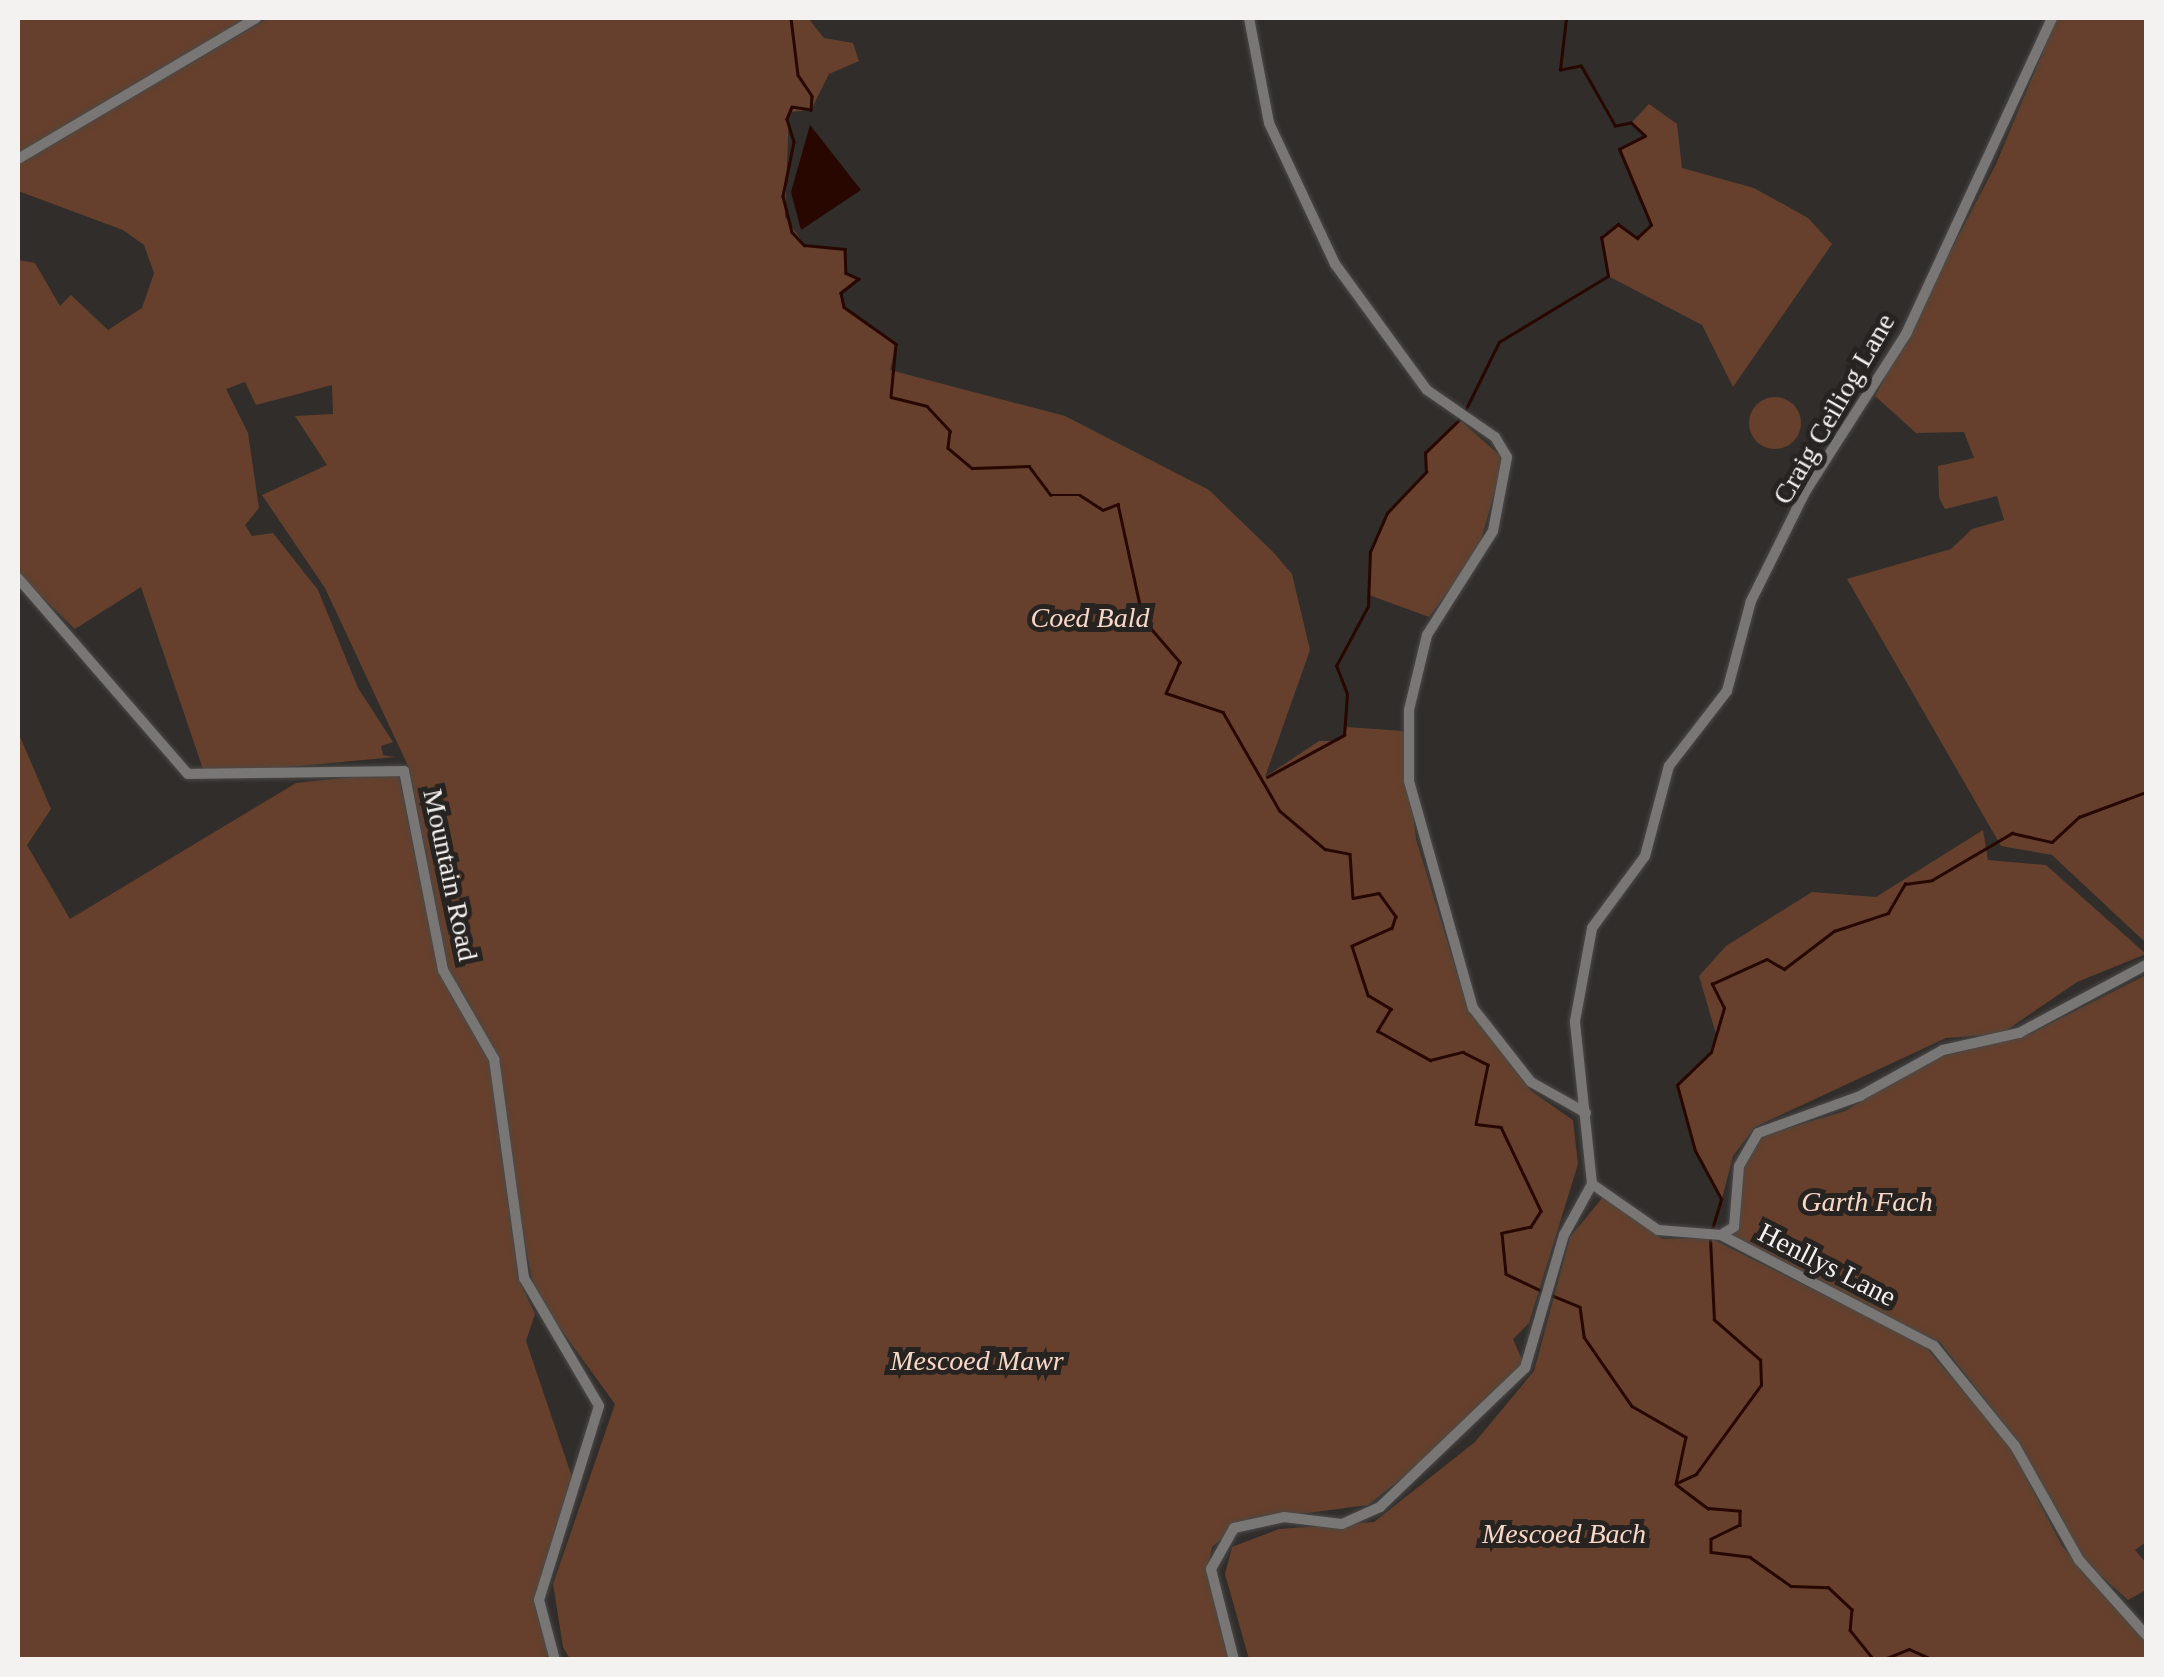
<!DOCTYPE html>
<html>
<head>
<meta charset="utf-8">
<style>
  body { margin:0 }
  #map { position:relative; width:2164px; height:1677px; overflow:hidden; background:#302d2b; font-family:Georgia,serif }
  div>[style] { position:absolute }
  [style*='--x'] { left:calc(var(--x)*1px); top:calc(var(--y)*1px); width:calc(var(--w)*1px); rotate:calc(var(--a)*1deg) }
  .green>* { inset:0; background:#66402c }
  .round { border-radius:50% }
  .water>* { inset:0; background:#280700 }
  .stream>* { height:2.5px; margin:-1.25px; padding:0 1.25px; transform-origin:1.25px; border-radius:1.25px; background:#280700 }
  .roads { filter:drop-shadow(0 0 2px #4b4947) drop-shadow(0 0 2px #4b4947) }
  .minor>* { height:10px; margin:-5px; padding:0 5px; transform-origin:5px; border-radius:5px; background:#797776 }
  span { translate:-50% -50%; white-space:nowrap; text-align:center; line-height:1.15; -webkit-text-stroke:10px #262321; paint-order:stroke }
  .street-label { font-size:28px; color:#f4f2f1 }
  .park-label { font-size:28px; color:#f8d7c7; font-style:italic }
  .frame { position:absolute; inset:0; border:20px solid #f4f2f1; pointer-events:none }
</style>
</head>
<body>
<div id="map">
  <div class="green">
    <i style="clip-path:polygon(18px 18px,250px 18px,18px 155px)"></i>
    <i style="clip-path:polygon(268px 18px,808px 18px,824px 38px,853px 43px,859px 61px,829px 74px,811px 110px,789px 112px,785px 217px,804px 244px,845px 249px,846px 273px,859px 279px,841px 293px,844px 307px,896px 344px,890px 370px,1065px 416px,1209px 490px,1274px 553px,1292px 574px,1310px 650px,1265px 777px,1319px 741px,1339px 741px,1347px 727px,1403px 731px,1416px 839px,1467px 1006px,1531px 1091px,1573px 1120px,1578px 1164px,1529px 1323px,1513px 1339px,1523px 1362px,1468px 1426px,1368px 1505px,1241px 1522px,1212px 1547px,1207px 1572px,1230px 1659px,570px 1659px,563px 1647px,553px 1584px,615px 1404px,535px 1294px,501px 1126px,498px 1061px,448px 968px,409px 768px,325px 588px,262px 495px,327px 465px,295px 416px,333px 414px,332px 385px,256px 405px,245px 382px,226px 389px,248px 433px,259px 508px,245px 525px,252px 536px,273px 533px,318px 590px,358px 688px,393px 742px,381px 746px,383px 755px,395px 757px,205px 775px,141px 587px,75px 629px,18px 574px,18px 260px,35px 263px,60px 306px,71px 295px,108px 330px,142px 308px,154px 273px,144px 245px,123px 230px,18px 191px,18px 164px)"></i>
    <i style="clip-path:polygon(2057px 18px,2146px 18px,2146px 943px,2052px 855px,2001px 846px,1847px 579px,1951px 549px,1972px 529px,2004px 520px,1997px 496px,1945px 509px,1939px 498px,1938px 466px,1974px 458px,1964px 432px,1916px 433px,1875px 396px,1996px 164px)"></i>
    <i style="clip-path:polygon(1649px 104px,1677px 124px,1682px 168px,1754px 188px,1808px 218px,1832px 244px,1733px 387px,1702px 325px,1608px 276px,1601px 238px,1618px 224px,1637px 238px,1651px 226px,1619px 149px,1645px 137px,1631px 123px)"></i>
    <i class="round" style="left:1749px;top:397px;width:52px;height:52px"></i>
    <i style="clip-path:polygon(1460px 420px,1504px 459px,1477px 554px,1429px 617px,1369px 595px,1370px 552px,1387px 513px,1426px 472px,1425px 453px)"></i>
    <i style="clip-path:polygon(18px 732px,51px 809px,27px 845px,70px 919px,296px 783px,398px 772px,437px 964px,489px 1057px,518px 1278px,535px 1314px,526px 1341px,573px 1480px,539px 1600px,555px 1659px,18px 1659px)"></i>
    <i style="clip-path:polygon(1983px 830px,1988px 860px,2046px 865px,2146px 954px,2077px 982px,2001px 1034px,1946px 1038px,1755px 1127px,1733px 1156px,1716px 1222px,1721px 1199px,1695px 1151px,1677px 1085px,1707px 1059px,1716px 1034px,1699px 976px,1726px 946px,1812px 892px,1876px 897px)"></i>
    <i style="clip-path:polygon(2146px 975px,2146px 1542px,2135px 1550px,2146px 1563px,2146px 1590px,2128px 1600px,2082px 1559px,2019px 1443px,1940px 1342px,1856px 1308px,1732px 1237px,1743px 1170px,1762px 1136px,1845px 1111px,1936px 1058px,2028px 1035px)"></i>
    <i style="clip-path:polygon(1604px 1196px,1662px 1239px,1710px 1238px,1924px 1345px,2007px 1441px,2062px 1546px,2146px 1643px,2146px 1659px,1249px 1659px,1225px 1574px,1232px 1547px,1279px 1529px,1374px 1522px,1475px 1442px,1534px 1371px,1570px 1237px)"></i>
  </div>
  <div class="water">
    <i style="clip-path:polygon(810px 125px,861px 190px,801px 230px,791px 192px)"></i>
  </div>
  <div class="stream">
    <i style="--x:791;--y:18;--w:57;--a:83"></i>
    <i style="--x:798;--y:75;--w:25;--a:56"></i>
    <i style="--x:812;--y:96;--w:14;--a:94"></i>
    <i style="--x:811;--y:110;--w:19;--a:-171"></i>
    <i style="--x:792;--y:107;--w:13;--a:113"></i>
    <i style="--x:787;--y:119;--w:24;--a:73"></i>
    <i style="--x:794;--y:142;--w:55;--a:101.5"></i>
    <i style="--x:783;--y:196;--w:37;--a:76"></i>
    <i style="--x:792;--y:232;--w:18;--a:47"></i>
    <i style="--x:804;--y:245;--w:41;--a:5.6"></i>
    <i style="--x:845;--y:249;--w:24;--a:88"></i>
    <i style="--x:846;--y:273;--w:14;--a:25"></i>
    <i style="--x:859;--y:279;--w:23;--a:142"></i>
    <i style="--x:841;--y:293;--w:14;--a:78"></i>
    <i style="--x:844;--y:307;--w:64;--a:35.4"></i>
    <i style="--x:896;--y:344;--w:53;--a:95.4"></i>
    <i style="--x:891;--y:397;--w:37;--a:14"></i>
    <i style="--x:927;--y:406;--w:34;--a:47"></i>
    <i style="--x:950;--y:431;--w:17;--a:97"></i>
    <i style="--x:948;--y:448;--w:31;--a:40"></i>
    <i style="--x:972;--y:468;--w:57;--a:-2"></i>
    <i style="--x:1029;--y:466;--w:36;--a:53"></i>
    <i style="--x:1051;--y:495;--w:29;--a:0"></i>
    <i style="--x:1080;--y:495;--w:27;--a:33"></i>
    <i style="--x:1103;--y:510;--w:16;--a:-22"></i>
    <i style="--x:1118;--y:504;--w:118;--a:77.7"></i>
    <i style="--x:1143;--y:619;--w:57;--a:49.3"></i>
    <i style="--x:1180;--y:662;--w:34;--a:114"></i>
    <i style="--x:1166;--y:693;--w:60;--a:18.4"></i>
    <i style="--x:1223;--y:712;--w:114;--a:60.1"></i>
    <i style="--x:1280;--y:811;--w:59;--a:40.2"></i>
    <i style="--x:1325;--y:849;--w:25;--a:11"></i>
    <i style="--x:1350;--y:854;--w:44;--a:86.1"></i>
    <i style="--x:1353;--y:898;--w:26;--a:-11"></i>
    <i style="--x:1379;--y:893;--w:29;--a:54"></i>
    <i style="--x:1396;--y:916;--w:13;--a:108"></i>
    <i style="--x:1392;--y:928;--w:44;--a:155.8"></i>
    <i style="--x:1352;--y:946;--w:52;--a:71.9"></i>
    <i style="--x:1368;--y:995;--w:27;--a:31"></i>
    <i style="--x:1391;--y:1009;--w:26;--a:121"></i>
    <i style="--x:1378;--y:1031;--w:60;--a:29.1"></i>
    <i style="--x:1430;--y:1060;--w:34;--a:-14"></i>
    <i style="--x:1463;--y:1052;--w:28;--a:27"></i>
    <i style="--x:1488;--y:1065;--w:60;--a:101.5"></i>
    <i style="--x:1476;--y:1124;--w:25;--a:7"></i>
    <i style="--x:1501;--y:1127;--w:93;--a:64.5"></i>
    <i style="--x:1541;--y:1211;--w:19;--a:122"></i>
    <i style="--x:1531;--y:1227;--w:30;--a:168"></i>
    <i style="--x:1502;--y:1233;--w:41;--a:84.4"></i>
    <i style="--x:1506;--y:1274;--w:42;--a:25.3"></i>
    <i style="--x:1464;--y:413;--w:79;--a:-63.8"></i>
    <i style="--x:1499;--y:342;--w:127;--a:-31.2"></i>
    <i style="--x:1608;--y:276;--w:39;--a:-100"></i>
    <i style="--x:1601;--y:238;--w:22;--a:-39"></i>
    <i style="--x:1618;--y:224;--w:24;--a:36"></i>
    <i style="--x:1637;--y:238;--w:19;--a:-43"></i>
    <i style="--x:1651;--y:225;--w:82;--a:-112.8"></i>
    <i style="--x:1619;--y:149;--w:29;--a:-27"></i>
    <i style="--x:1645;--y:136;--w:19;--a:-137"></i>
    <i style="--x:1631;--y:123;--w:16;--a:169"></i>
    <i style="--x:1615;--y:126;--w:69;--a:-119.5"></i>
    <i style="--x:1581;--y:66;--w:21;--a:169"></i>
    <i style="--x:1560;--y:70;--w:52;--a:-83.4"></i>
    <i style="--x:1267;--y:777;--w:88;--a:-28.6"></i>
    <i style="--x:1344;--y:735;--w:41;--a:-85.8"></i>
    <i style="--x:1347;--y:694;--w:30;--a:-111"></i>
    <i style="--x:1336;--y:666;--w:68;--a:-61.9"></i>
    <i style="--x:1368;--y:606;--w:54;--a:-87.9"></i>
    <i style="--x:1370;--y:552;--w:43;--a:-66.4"></i>
    <i style="--x:1387;--y:513;--w:57;--a:-46.4"></i>
    <i style="--x:1426;--y:472;--w:19;--a:-93"></i>
    <i style="--x:1425;--y:453;--w:49;--a:-44.2"></i>
    <i style="--x:1712;--y:1229;--w:31;--a:-73"></i>
    <i style="--x:1721;--y:1199;--w:55;--a:-118.4"></i>
    <i style="--x:1695;--y:1151;--w:68;--a:-105.3"></i>
    <i style="--x:1677;--y:1085;--w:47;--a:-44.1"></i>
    <i style="--x:1711;--y:1052;--w:46;--a:-73.5"></i>
    <i style="--x:1724;--y:1008;--w:27;--a:-117"></i>
    <i style="--x:1712;--y:984;--w:60;--a:-24.4"></i>
    <i style="--x:1767;--y:959;--w:20;--a:30"></i>
    <i style="--x:1784;--y:969;--w:63;--a:-37.2"></i>
    <i style="--x:1834;--y:931;--w:57;--a:-18.4"></i>
    <i style="--x:1888;--y:913;--w:34;--a:-60"></i>
    <i style="--x:1905;--y:884;--w:27;--a:-8"></i>
    <i style="--x:1932;--y:880;--w:93;--a:-30.4"></i>
    <i style="--x:2012;--y:833;--w:41;--a:12.7"></i>
    <i style="--x:2052;--y:842;--w:37;--a:-43"></i>
    <i style="--x:2079;--y:817;--w:72;--a:-20.5"></i>
    <i style="--x:1551;--y:1295;--w:31;--a:22"></i>
    <i style="--x:1580;--y:1307;--w:30;--a:82"></i>
    <i style="--x:1584;--y:1337;--w:84;--a:55.2"></i>
    <i style="--x:1632;--y:1406;--w:62;--a:29.9"></i>
    <i style="--x:1686;--y:1437;--w:48;--a:102"></i>
    <i style="--x:1677;--y:1483;--w:21;--a:-25"></i>
    <i style="--x:1696;--y:1474;--w:110;--a:-53.9"></i>
    <i style="--x:1761;--y:1385;--w:25;--a:-92"></i>
    <i style="--x:1760;--y:1360;--w:61;--a:-139"></i>
    <i style="--x:1714;--y:1320;--w:82;--a:-92.8"></i>
    <i style="--x:1677;--y:1485;--w:39;--a:37"></i>
    <i style="--x:1708;--y:1508;--w:32;--a:5"></i>
    <i style="--x:1740;--y:1511;--w:14;--a:90"></i>
    <i style="--x:1740;--y:1525;--w:32;--a:154"></i>
    <i style="--x:1711;--y:1539;--w:13;--a:90"></i>
    <i style="--x:1711;--y:1552;--w:39;--a:7"></i>
    <i style="--x:1750;--y:1557;--w:50;--a:35.3"></i>
    <i style="--x:1791;--y:1586;--w:37;--a:2"></i>
    <i style="--x:1828;--y:1587;--w:33;--a:43"></i>
    <i style="--x:1852;--y:1609;--w:21;--a:95"></i>
    <i style="--x:1850;--y:1630;--w:38;--a:51"></i>
    <i style="--x:1882;--y:1660;--w:29;--a:-22"></i>
    <i style="--x:1909;--y:1649;--w:27;--a:24"></i>
  </div>
  <div class="roads">
    <div class="minor">
      <i style="--x:1249;--y:18;--w:107;--a:79.2"></i>
      <i style="--x:1269;--y:123;--w:156;--a:64.9"></i>
      <i style="--x:1335;--y:264;--w:156;--a:53.9"></i>
      <i style="--x:1427;--y:390;--w:83;--a:34.7"></i>
      <i style="--x:1495;--y:437;--w:23;--a:59"></i>
      <i style="--x:1507;--y:457;--w:75;--a:100.7"></i>
      <i style="--x:1493;--y:531;--w:123;--a:122.4"></i>
      <i style="--x:1427;--y:635;--w:77;--a:103.5"></i>
      <i style="--x:1409;--y:710;--w:71;--a:90"></i>
      <i style="--x:1409;--y:781;--w:236;--a:74.3"></i>
      <i style="--x:1473;--y:1008;--w:94;--a:51.9"></i>
      <i style="--x:1531;--y:1082;--w:63;--a:29.4"></i>
      <i style="--x:18;--y:159;--w:277;--a:-30.6"></i>
      <i style="--x:18;--y:578;--w:259;--a:49.1"></i>
      <i style="--x:188;--y:774;--w:216;--a:-0.8"></i>
      <i style="--x:404;--y:771;--w:203;--a:78.9"></i>
      <i style="--x:443;--y:970;--w:103;--a:60.2"></i>
      <i style="--x:494;--y:1059;--w:221;--a:82.2"></i>
      <i style="--x:524;--y:1278;--w:148;--a:59.6"></i>
      <i style="--x:599;--y:1406;--w:203;--a:107.2"></i>
      <i style="--x:539;--y:1600;--w:62;--a:75.1"></i>
      <i style="--x:1592;--y:1184;--w:80;--a:34.9"></i>
      <i style="--x:1658;--y:1230;--w:63;--a:4.5"></i>
      <i style="--x:1721;--y:1235;--w:240;--a:27.5"></i>
      <i style="--x:1934;--y:1346;--w:129;--a:51"></i>
      <i style="--x:2015;--y:1446;--w:131;--a:60.7"></i>
      <i style="--x:2079;--y:1560;--w:101;--a:48.2"></i>
      <i style="--x:1721;--y:1235;--w:15;--a:-32"></i>
      <i style="--x:1734;--y:1227;--w:61;--a:-85.3"></i>
      <i style="--x:1739;--y:1166;--w:38;--a:-60"></i>
      <i style="--x:1758;--y:1133;--w:109;--a:-19.9"></i>
      <i style="--x:1860;--y:1096;--w:95;--a:-29"></i>
      <i style="--x:1943;--y:1050;--w:78;--a:-12.6"></i>
      <i style="--x:2019;--y:1033;--w:144;--a:-28.2"></i>
      <i style="--x:1234;--y:1660;--w:94;--a:-104.2"></i>
      <i style="--x:1211;--y:1569;--w:47;--a:-60.7"></i>
      <i style="--x:1234;--y:1528;--w:51;--a:-12.4"></i>
      <i style="--x:1284;--y:1517;--w:58;--a:6.9"></i>
      <i style="--x:1342;--y:1524;--w:42;--a:-24.1"></i>
      <i style="--x:1380;--y:1507;--w:201;--a:-43.8"></i>
      <i style="--x:1525;--y:1368;--w:139;--a:-73.7"></i>
      <i style="--x:1564;--y:1235;--w:58;--a:-61.2"></i>
      <i style="--x:1592;--y:1184;--w:164;--a:-96"></i>
      <i style="--x:1575;--y:1021;--w:95;--a:-79.6"></i>
      <i style="--x:1592;--y:928;--w:89;--a:-53.6"></i>
      <i style="--x:1645;--y:856;--w:93;--a:-75.1"></i>
      <i style="--x:1669;--y:766;--w:95;--a:-52.3"></i>
      <i style="--x:1727;--y:691;--w:93;--a:-75.1"></i>
      <i style="--x:1751;--y:601;--w:122;--a:-63.6"></i>
      <i style="--x:1805;--y:492;--w:188;--a:-57.4"></i>
      <i style="--x:1906;--y:334;--w:348;--a:-65.2"></i>
    </div>
  </div>
  <div class="street-label">
    <span style="left:1834px;top:409px;rotate:-60deg">Craig Ceiliog Lane</span>
    <span style="left:450px;top:875px;rotate:78deg">Mountain Road</span>
    <span style="left:1827px;top:1265px;rotate:27deg">Henllys Lane</span>
  </div>
  <div class="park-label">
    <span style="left:1090px;top:618px">Coed Bald</span>
    <span style="left:1867px;top:1202px">Garth Fach</span>
    <span style="left:977px;top:1361px">Mescoed Mawr</span>
    <span style="left:1564px;top:1534px">Mescoed Bach</span>
  </div>
  <div class="frame"></div>
</div>
</body>
</html>
